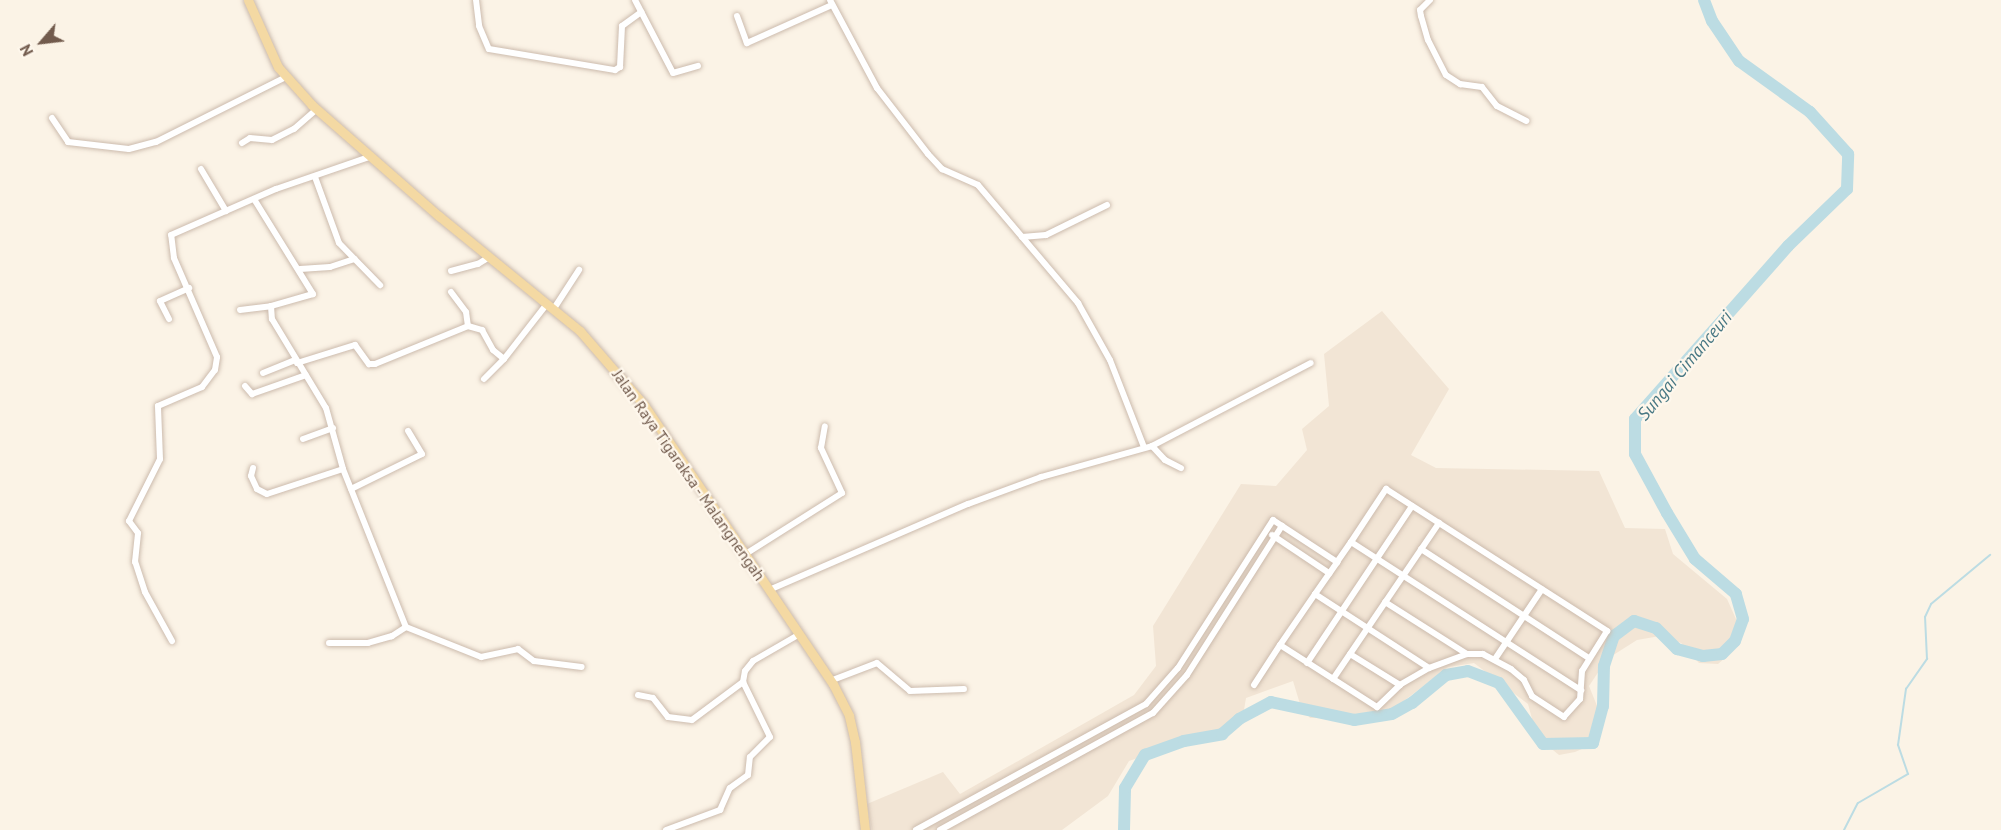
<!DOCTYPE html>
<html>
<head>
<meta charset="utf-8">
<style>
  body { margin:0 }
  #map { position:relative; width:2001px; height:830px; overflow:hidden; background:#fbf3e6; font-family:"PT Sans",sans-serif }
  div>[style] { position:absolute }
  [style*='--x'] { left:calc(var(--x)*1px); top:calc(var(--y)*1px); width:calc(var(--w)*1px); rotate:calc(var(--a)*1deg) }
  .residential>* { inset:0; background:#f2e5d5 }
  .stream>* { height:2px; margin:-1px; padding:0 1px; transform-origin:1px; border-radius:1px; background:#bcdce3 }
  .river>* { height:12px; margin:-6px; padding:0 6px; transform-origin:6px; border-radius:6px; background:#bcdce3 }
  .roads { filter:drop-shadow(0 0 2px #ccbbad) drop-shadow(0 0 2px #ccbbad) }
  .minor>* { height:6px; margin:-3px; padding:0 3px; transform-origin:3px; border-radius:3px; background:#fff }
  .primary>* { height:9px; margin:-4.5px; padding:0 4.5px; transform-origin:4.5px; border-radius:4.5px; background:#f4d9a3 }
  span { translate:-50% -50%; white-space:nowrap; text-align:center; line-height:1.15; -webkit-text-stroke:4.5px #fef7ec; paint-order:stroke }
  .street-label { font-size:16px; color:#725b4d }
  .water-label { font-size:18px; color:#487884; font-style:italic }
  .north { position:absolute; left:12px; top:12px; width:60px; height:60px; -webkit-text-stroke:4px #fef7ec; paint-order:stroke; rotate:242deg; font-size:16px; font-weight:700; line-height:24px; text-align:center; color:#725b4d }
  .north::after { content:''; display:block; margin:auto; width:21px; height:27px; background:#725b4d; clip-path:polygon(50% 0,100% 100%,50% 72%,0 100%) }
</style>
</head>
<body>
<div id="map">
  <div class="residential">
    <i style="clip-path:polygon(1382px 311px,1449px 389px,1411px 455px,1436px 468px,1599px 471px,1625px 528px,1665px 529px,1673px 554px,1727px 599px,1740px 628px,1734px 650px,1718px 664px,1699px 663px,1681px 643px,1660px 636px,1637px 640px,1607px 659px,1589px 686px,1604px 723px,1593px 744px,1575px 752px,1559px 755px,1537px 737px,1528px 704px,1474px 663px,1448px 667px,1383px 717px,1310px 718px,1300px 704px,1293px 681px,1246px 698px,1242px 722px,1129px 761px,1108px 796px,1062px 830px,872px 830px,867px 804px,943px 772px,960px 794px,1134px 695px,1156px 666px,1153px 626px,1241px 484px,1276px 486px,1307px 450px,1302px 429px,1329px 406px,1324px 354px)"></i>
  </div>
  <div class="stream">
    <i style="--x:1844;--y:830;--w:30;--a:-63"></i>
    <i style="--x:1858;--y:803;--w:58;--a:-30.1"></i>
    <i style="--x:1908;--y:774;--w:31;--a:-109"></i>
    <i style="--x:1898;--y:745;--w:57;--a:-81.9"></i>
    <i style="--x:1906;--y:689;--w:37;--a:-55"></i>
    <i style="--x:1927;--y:659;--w:42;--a:-92.7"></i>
    <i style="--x:1925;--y:617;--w:14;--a:-65"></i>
    <i style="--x:1931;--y:604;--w:77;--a:-39.7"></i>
  </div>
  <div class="river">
    <i style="--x:1124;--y:830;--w:42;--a:-88.6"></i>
    <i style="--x:1125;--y:788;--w:39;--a:-59"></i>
    <i style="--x:1145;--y:755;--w:41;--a:-19.7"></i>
    <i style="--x:1184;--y:741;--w:39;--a:-10"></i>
    <i style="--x:1222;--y:734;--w:23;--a:-41"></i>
    <i style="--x:1239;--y:719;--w:36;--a:-28"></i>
    <i style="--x:1271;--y:702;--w:85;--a:12.2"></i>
    <i style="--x:1354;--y:720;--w:38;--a:-9"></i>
    <i style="--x:1392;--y:714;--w:23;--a:-29"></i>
    <i style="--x:1412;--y:703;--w:44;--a:-39.5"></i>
    <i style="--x:1446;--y:675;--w:22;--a:-10"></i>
    <i style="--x:1468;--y:671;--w:33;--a:21"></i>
    <i style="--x:1499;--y:683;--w:75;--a:54.2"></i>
    <i style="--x:1543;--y:744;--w:50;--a:-1.1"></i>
    <i style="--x:1593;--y:743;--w:38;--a:-75"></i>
    <i style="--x:1603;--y:706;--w:40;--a:-88.6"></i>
    <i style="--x:1604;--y:666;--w:32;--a:-72"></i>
    <i style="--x:1614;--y:636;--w:25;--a:-37"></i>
    <i style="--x:1634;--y:621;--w:23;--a:18"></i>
    <i style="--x:1656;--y:628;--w:30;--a:45"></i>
    <i style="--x:1677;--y:649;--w:27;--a:15"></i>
    <i style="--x:1703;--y:656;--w:19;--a:-6"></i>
    <i style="--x:1722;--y:654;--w:18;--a:-45"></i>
    <i style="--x:1735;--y:641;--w:23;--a:-70"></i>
    <i style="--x:1743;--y:619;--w:26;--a:-106"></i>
    <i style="--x:1736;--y:594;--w:54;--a:-139.5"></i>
    <i style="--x:1695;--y:559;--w:54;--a:-121.3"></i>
    <i style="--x:1667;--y:513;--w:67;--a:-118.5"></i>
    <i style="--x:1635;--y:454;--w:35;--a:-90"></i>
    <i style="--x:1635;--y:419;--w:231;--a:-48.5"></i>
    <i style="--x:1788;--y:246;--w:82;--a:-44"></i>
    <i style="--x:1847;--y:189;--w:35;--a:-88"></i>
    <i style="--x:1848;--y:154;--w:57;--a:-132.1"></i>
    <i style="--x:1810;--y:112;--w:87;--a:-144.3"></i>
    <i style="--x:1739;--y:61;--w:48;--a:-124"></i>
    <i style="--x:1712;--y:21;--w:22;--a:-111"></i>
  </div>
  <div class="roads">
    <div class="minor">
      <i style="--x:476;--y:0;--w:26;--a:83"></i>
      <i style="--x:479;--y:26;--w:25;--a:67"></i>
      <i style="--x:489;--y:49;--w:128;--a:9.5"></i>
      <i style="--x:615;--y:70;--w:6;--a:-31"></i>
      <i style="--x:620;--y:67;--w:41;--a:-87.2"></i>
      <i style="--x:622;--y:26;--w:24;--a:-36"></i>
      <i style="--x:635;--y:0;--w:82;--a:62.5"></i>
      <i style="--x:673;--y:73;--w:26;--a:-16"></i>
      <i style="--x:830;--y:0;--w:100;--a:61.9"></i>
      <i style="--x:877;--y:88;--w:83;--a:52.3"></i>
      <i style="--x:928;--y:154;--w:21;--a:47"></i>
      <i style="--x:942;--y:169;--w:39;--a:24"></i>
      <i style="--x:978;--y:185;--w:155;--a:49.7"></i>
      <i style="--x:1078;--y:303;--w:65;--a:60.7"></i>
      <i style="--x:1110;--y:360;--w:93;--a:68.7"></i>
      <i style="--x:1430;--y:0;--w:14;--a:135"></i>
      <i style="--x:1420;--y:10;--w:6;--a:81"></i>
      <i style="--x:1421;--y:16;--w:25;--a:74"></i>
      <i style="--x:1428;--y:40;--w:39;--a:63"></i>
      <i style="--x:1446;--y:75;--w:17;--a:33"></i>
      <i style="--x:1460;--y:84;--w:22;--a:8"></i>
      <i style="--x:1482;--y:87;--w:24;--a:52"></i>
      <i style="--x:1497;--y:106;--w:33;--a:27"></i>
      <i style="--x:737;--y:16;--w:29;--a:70"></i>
      <i style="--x:747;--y:43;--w:93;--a:-24.1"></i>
      <i style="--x:52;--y:118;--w:29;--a:56"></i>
      <i style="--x:68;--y:142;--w:61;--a:6.5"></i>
      <i style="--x:129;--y:149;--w:28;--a:-15"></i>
      <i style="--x:156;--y:142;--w:145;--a:-26.6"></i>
      <i style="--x:242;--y:143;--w:9;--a:-32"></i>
      <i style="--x:250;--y:138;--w:22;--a:5"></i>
      <i style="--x:272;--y:140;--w:25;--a:-27"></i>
      <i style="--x:294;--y:129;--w:30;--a:-41"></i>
      <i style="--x:201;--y:169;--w:49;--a:59.2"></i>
      <i style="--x:315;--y:177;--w:70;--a:70"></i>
      <i style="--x:339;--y:243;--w:59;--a:45.7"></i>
      <i style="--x:254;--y:199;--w:112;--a:58.2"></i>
      <i style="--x:313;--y:294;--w:44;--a:164.1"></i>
      <i style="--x:271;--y:306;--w:13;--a:86"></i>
      <i style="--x:272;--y:319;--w:104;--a:58.8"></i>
      <i style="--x:326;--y:408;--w:63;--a:74.4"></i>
      <i style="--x:343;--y:469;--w:170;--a:68.3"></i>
      <i style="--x:406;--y:627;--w:17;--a:147"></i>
      <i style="--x:392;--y:636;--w:25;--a:164"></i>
      <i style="--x:368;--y:643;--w:39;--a:180"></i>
      <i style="--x:1022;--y:237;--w:24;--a:-5"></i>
      <i style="--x:1046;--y:235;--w:68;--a:-26.2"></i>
      <i style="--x:300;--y:269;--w:30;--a:-4"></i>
      <i style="--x:330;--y:267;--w:26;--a:-18"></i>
      <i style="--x:451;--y:271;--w:28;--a:-15"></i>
      <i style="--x:478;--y:264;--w:13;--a:-32"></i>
      <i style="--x:451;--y:292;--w:25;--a:53"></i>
      <i style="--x:466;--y:312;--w:14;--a:82"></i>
      <i style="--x:240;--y:310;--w:31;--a:-7"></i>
      <i style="--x:553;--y:310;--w:48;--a:-57"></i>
      <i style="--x:169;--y:319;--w:20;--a:-117"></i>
      <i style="--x:160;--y:301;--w:32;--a:-24"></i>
      <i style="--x:297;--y:363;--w:61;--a:-17.2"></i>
      <i style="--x:355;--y:345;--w:24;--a:54"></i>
      <i style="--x:369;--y:364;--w:6;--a:0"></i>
      <i style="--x:375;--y:364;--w:100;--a:-22.2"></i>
      <i style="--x:468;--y:326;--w:15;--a:16"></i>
      <i style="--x:482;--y:330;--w:23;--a:61"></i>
      <i style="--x:493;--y:350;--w:14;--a:39"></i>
      <i style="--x:504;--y:359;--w:68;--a:-52.1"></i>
      <i style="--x:263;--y:373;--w:35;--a:-22"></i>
      <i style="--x:484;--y:379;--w:28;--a:-45"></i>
      <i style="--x:245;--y:386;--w:11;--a:49"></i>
      <i style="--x:252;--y:394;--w:57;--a:-19.4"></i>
      <i style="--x:303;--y:439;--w:32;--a:-20"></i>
      <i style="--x:1152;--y:446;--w:19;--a:47"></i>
      <i style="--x:1165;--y:460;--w:18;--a:27"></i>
      <i style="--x:253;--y:468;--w:8;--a:104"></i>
      <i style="--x:251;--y:476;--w:14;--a:65"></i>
      <i style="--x:257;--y:489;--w:11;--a:27"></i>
      <i style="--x:267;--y:494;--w:80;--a:-18.2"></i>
      <i style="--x:351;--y:489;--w:79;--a:-26.2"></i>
      <i style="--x:422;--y:454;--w:27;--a:-121"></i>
      <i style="--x:1272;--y:535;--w:69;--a:33.7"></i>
      <i style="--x:1351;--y:542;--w:274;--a:32.8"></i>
      <i style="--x:1421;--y:549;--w:200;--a:33"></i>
      <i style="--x:744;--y:555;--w:116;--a:-32.3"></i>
      <i style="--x:842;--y:493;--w:50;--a:-115"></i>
      <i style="--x:821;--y:448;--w:22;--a:-80"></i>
      <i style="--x:769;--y:590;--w:217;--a:-23.4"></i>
      <i style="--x:968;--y:504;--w:78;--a:-20.3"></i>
      <i style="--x:1041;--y:477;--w:115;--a:-15.6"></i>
      <i style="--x:1152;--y:446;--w:179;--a:-27.6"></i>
      <i style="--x:1315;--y:594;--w:136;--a:33"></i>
      <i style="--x:1385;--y:602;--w:97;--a:32.4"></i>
      <i style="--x:406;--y:627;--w:81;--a:21.8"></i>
      <i style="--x:481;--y:657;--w:38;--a:-12"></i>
      <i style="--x:518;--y:649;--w:20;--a:37"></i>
      <i style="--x:534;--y:661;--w:48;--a:7.1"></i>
      <i style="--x:172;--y:641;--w:56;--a:-118.9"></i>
      <i style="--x:145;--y:592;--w:32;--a:-108"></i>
      <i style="--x:135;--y:562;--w:29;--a:-84"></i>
      <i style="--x:138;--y:533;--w:15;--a:-127"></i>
      <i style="--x:129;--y:521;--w:69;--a:-63.4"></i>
      <i style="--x:160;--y:459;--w:53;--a:-92.2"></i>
      <i style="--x:158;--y:406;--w:48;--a:-23.4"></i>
      <i style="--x:202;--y:387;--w:21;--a:-53"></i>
      <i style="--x:215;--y:370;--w:13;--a:-81"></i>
      <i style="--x:217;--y:357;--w:108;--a:-113.5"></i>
      <i style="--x:174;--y:258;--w:23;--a:-97"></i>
      <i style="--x:171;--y:235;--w:115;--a:-23.7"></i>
      <i style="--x:276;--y:189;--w:98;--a:-19"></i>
      <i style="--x:1350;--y:654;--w:59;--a:31.8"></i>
      <i style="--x:1495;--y:659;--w:84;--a:-56.1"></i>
      <i style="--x:1307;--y:663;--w:189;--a:-56.2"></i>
      <i style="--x:1333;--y:679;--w:189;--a:-55.8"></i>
      <i style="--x:830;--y:681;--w:50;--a:-21"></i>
      <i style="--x:877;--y:663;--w:43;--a:40.3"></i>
      <i style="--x:910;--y:691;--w:54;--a:-2.1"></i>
      <i style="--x:1254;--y:685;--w:48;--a:-57"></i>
      <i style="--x:1280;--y:645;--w:62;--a:-55.5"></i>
      <i style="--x:1315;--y:594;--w:39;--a:-55"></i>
      <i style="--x:1337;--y:562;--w:24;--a:-55"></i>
      <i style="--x:1351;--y:542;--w:64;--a:-56.6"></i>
      <i style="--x:1386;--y:489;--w:263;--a:32.7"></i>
      <i style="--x:1607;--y:631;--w:47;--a:122"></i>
      <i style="--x:1582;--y:671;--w:28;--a:94"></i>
      <i style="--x:1580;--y:699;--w:24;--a:132"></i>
      <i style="--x:1564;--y:717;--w:38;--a:-147"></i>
      <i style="--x:1532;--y:696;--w:18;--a:-117"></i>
      <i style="--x:1524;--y:680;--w:17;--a:-140"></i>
      <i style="--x:1511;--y:669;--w:32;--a:-152"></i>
      <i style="--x:1483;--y:654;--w:16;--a:180"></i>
      <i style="--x:1467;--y:654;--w:40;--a:159.8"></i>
      <i style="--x:1429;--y:668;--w:34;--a:150"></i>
      <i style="--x:1400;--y:685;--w:32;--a:136"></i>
      <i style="--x:1377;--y:707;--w:115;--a:-147.4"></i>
      <i style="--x:638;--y:695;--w:15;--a:11"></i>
      <i style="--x:653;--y:698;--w:24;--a:52"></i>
      <i style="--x:668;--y:717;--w:24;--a:7"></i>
      <i style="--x:692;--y:720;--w:64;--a:-36.7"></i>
      <i style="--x:666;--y:830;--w:58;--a:-20.3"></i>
      <i style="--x:720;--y:810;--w:24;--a:-66"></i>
      <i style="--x:730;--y:788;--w:22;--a:-36"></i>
      <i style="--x:748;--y:775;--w:18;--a:-84"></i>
      <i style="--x:750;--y:757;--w:28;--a:-45"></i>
      <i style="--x:770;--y:737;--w:61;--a:-116.1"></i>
      <i style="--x:743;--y:682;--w:11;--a:-80"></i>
      <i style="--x:745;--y:671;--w:13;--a:-51"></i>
      <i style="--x:753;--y:661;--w:52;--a:-30"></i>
      <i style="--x:916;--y:830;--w:262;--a:-28.7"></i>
      <i style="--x:1146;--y:704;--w:48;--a:-48.4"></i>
      <i style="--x:1178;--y:668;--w:176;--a:-57.3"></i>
      <i style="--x:1273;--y:520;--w:77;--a:33.3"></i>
      <i style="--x:940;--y:830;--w:243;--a:-28.8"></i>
      <i style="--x:1153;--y:713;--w:51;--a:-48.2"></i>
      <i style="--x:1187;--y:675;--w:177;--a:-57.5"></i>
    </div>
    <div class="primary">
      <i style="--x:248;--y:0;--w:73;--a:65.9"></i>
      <i style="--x:278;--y:67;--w:51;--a:48.2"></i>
      <i style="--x:312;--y:105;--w:169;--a:41.2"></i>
      <i style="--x:439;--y:216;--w:182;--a:39.2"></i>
      <i style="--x:580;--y:331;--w:98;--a:49.1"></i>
      <i style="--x:644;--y:405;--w:337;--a:55.9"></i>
      <i style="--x:833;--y:684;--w:36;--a:63"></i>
      <i style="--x:849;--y:716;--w:27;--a:77"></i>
      <i style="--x:855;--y:742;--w:89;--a:83.5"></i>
    </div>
  </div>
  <div class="street-label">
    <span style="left:689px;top:475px;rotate:55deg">Jalan Raya Tigaraksa - Malangnengah</span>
  </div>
  <div class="water-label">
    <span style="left:1685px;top:366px;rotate:-50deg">Sungai Cimanceuri</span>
  </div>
  <div class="north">N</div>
</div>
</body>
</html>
